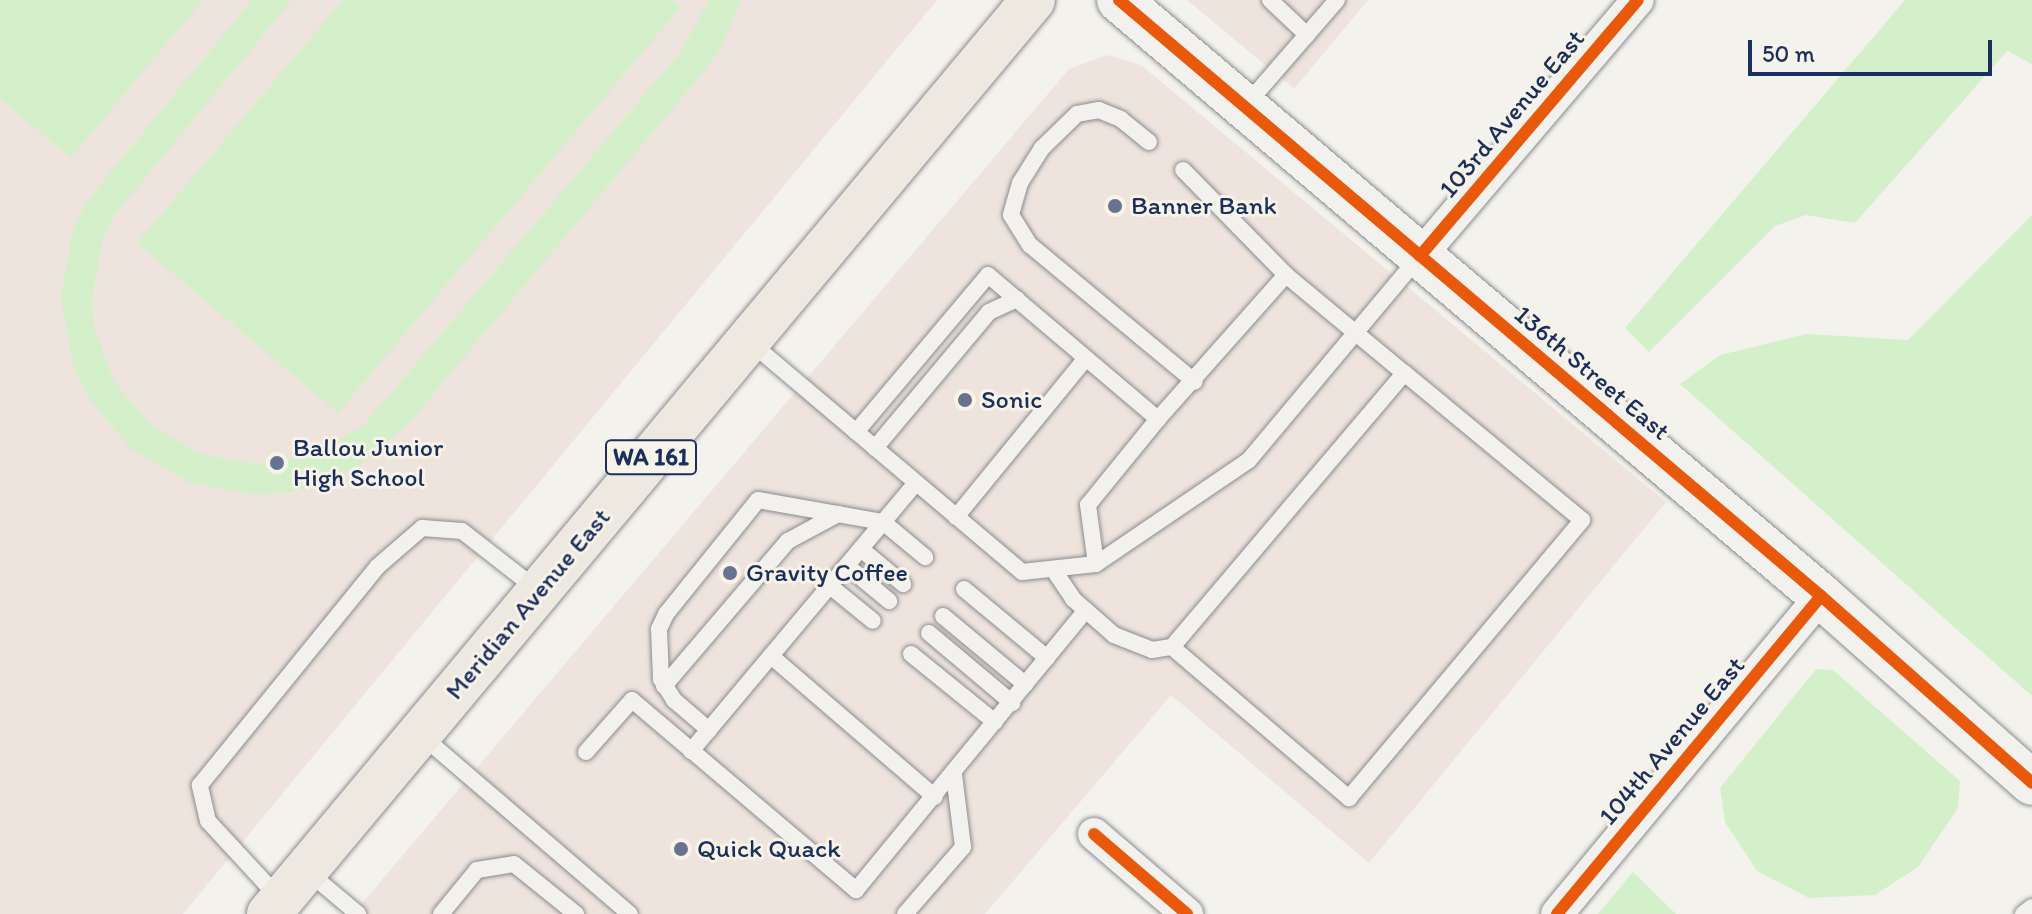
<!DOCTYPE html>
<html>
<head>
<meta charset="utf-8">
<style>
  body { margin:0 }
  #map { position:relative; width:2032px; height:914px; overflow:hidden; background:#f4f2ec; font-family:Itim,sans-serif }
  div>[style] { position:absolute }
  [style*='--x'] { left:calc(var(--x)*1px); top:calc(var(--y)*1px); width:calc(var(--w)*1px); rotate:calc(var(--a)*1deg) }
  .built>* { inset:0; background:#efe3dd }
  .green>* { inset:0; background:#d4f0ca }
  .roads { filter:drop-shadow(0 0 2px #898c92) drop-shadow(0 0 2px #898c92) }
  .lane>* { height:16px; margin:-8px; padding:0 8px; transform-origin:8px; border-radius:8px; background:#f2f1ed }
  .street>* { height:32px; margin:-16px; padding:0 16px; transform-origin:16px; border-radius:16px; background:#f2f1ed }
  .secondary>* { height:44px; margin:-22px; padding:0 22px; transform-origin:22px; border-radius:22px; background:#f2f1ed }
  .primary>* { height:44px; margin:-22px; padding:0 22px; transform-origin:22px; border-radius:22px; background:#ede8e0 }
  .cycleway>* { height:12px; margin:-6px; padding:0 6px; transform-origin:6px; border-radius:6px; background:#e8590c }
  .dots>* { width:22px; height:22px; translate:-50% -50%; box-sizing:border-box; border:4px solid #f7f3e8; border-radius:50% }
  span { translate:-50% -50%; white-space:nowrap; text-align:center; line-height:1.15; -webkit-text-stroke:6px #f7f3e8; paint-order:stroke }
  .shield-label span { padding:2px 6px; background:#f7f3e8; border:2px solid; border-radius:6px; -webkit-text-stroke-width:0 }
  .shield-label { font-size:24px; color:#1b2f5e; font-weight:700 }
  .street-label { font-size:26px; color:#1b2f5e }
  .poi-label { font-size:26px; color:#1b2f5e }
  .left { translate:0 -50%; text-align:left }
  .scale { position:absolute; left:1748px; top:40px; width:244px; height:36px; box-sizing:border-box; border:4px solid #1b2f5e; border-top:0; padding-left:10px; font-size:24px; line-height:28px; white-space:nowrap; color:#1b2f5e; -webkit-text-stroke:6px #f7f3e8; paint-order:stroke }
</style>
</head>
<body>
<div id="map">
  <div class="built">
    <i style="clip-path:polygon(0 0,937px 0,183px 914px,0 914px)"></i>
    <i style="clip-path:polygon(1187px 0,1368px 0,1294px 89px)"></i>
    <i style="clip-path:polygon(1107px 55px,1141px 65px,1666px 502px,1369px 863px,1171px 695px,985px 914px,353px 914px,1069px 69px)"></i>
  </div>
  <div class="green">
    <i style="clip-path:polygon(0 0,203px 0,71px 158px,0 99px)"></i>
    <i style="clip-path:polygon(252px 0,292px 0,114px 216px,102px 242px,92px 298px,94px 327px,114px 381px,151px 425px,200px 454px,257px 464px,313px 454px,363px 426px,680px 53px,709px 0,741px 0,721px 48px,703px 73px,407px 425px,355px 469px,291px 492px,257px 495px,190px 483px,131px 449px,87px 396px,73px 365px,61px 298px,73px 231px,87px 201px)"></i>
    <i style="clip-path:polygon(343px 0,672px 0,681px 7px,338px 413px,137px 243px)"></i>
    <i style="clip-path:polygon(1905px 0,2032px 0,2032px 64px,2007px 51px,1855px 223px,1806px 215px,1775px 226px,1649px 352px,1625px 328px)"></i>
    <i style="clip-path:polygon(2032px 215px,2032px 696px,1680px 384px,1720px 355px,1807px 334px,1908px 340px)"></i>
    <i style="clip-path:polygon(1816px 669px,1833px 670px,1960px 781px,1958px 808px,1918px 867px,1875px 895px,1809px 898px,1757px 871px,1725px 822px,1720px 788px)"></i>
    <i style="clip-path:polygon(1633px 872px,1676px 914px,1598px 914px)"></i>
  </div>
  <div class="roads">
    <div class="lane">
      <i style="--x:1270;--y:0;--w:51;--a:43.4"></i>
      <i style="--x:1246;--y:105;--w:139;--a:-49.1"></i>
      <i style="--x:1149;--y:142;--w:36;--a:-141"></i>
      <i style="--x:1121;--y:119;--w:24;--a:-158"></i>
      <i style="--x:1099;--y:110;--w:22;--a:170"></i>
      <i style="--x:1077;--y:114;--w:49;--a:135.8"></i>
      <i style="--x:1042;--y:148;--w:41;--a:122.2"></i>
      <i style="--x:1020;--y:183;--w:33;--a:106"></i>
      <i style="--x:1011;--y:215;--w:36;--a:58"></i>
      <i style="--x:1030;--y:245;--w:214;--a:39.7"></i>
      <i style="--x:750;--y:342;--w:356;--a:40.2"></i>
      <i style="--x:1022;--y:572;--w:74;--a:-6.2"></i>
      <i style="--x:1096;--y:564;--w:185;--a:-34.2"></i>
      <i style="--x:1249;--y:460;--w:265;--a:-50.1"></i>
      <i style="--x:856;--y:432;--w:205;--a:-49.9"></i>
      <i style="--x:988;--y:275;--w:223;--a:40.3"></i>
      <i style="--x:1158;--y:419;--w:193;--a:-48.4"></i>
      <i style="--x:875;--y:448;--w:177;--a:-50"></i>
      <i style="--x:989;--y:312;--w:31;--a:-25"></i>
      <i style="--x:956;--y:517;--w:205;--a:-50.7"></i>
      <i style="--x:861;--y:549;--w:55;--a:39.8"></i>
      <i style="--x:1096;--y:564;--w:60;--a:-97.7"></i>
      <i style="--x:1088;--y:505;--w:111;--a:-50.9"></i>
      <i style="--x:847;--y:566;--w:55;--a:39.8"></i>
      <i style="--x:1053;--y:569;--w:36;--a:56"></i>
      <i style="--x:1073;--y:599;--w:55;--a:41.3"></i>
      <i style="--x:1114;--y:635;--w:41;--a:21.5"></i>
      <i style="--x:1152;--y:650;--w:20;--a:-9"></i>
      <i style="--x:1172;--y:647;--w:359;--a:-49.7"></i>
      <i style="--x:1404;--y:373;--w:153;--a:-140.3"></i>
      <i style="--x:1286;--y:275;--w:147;--a:-134.4"></i>
      <i style="--x:830;--y:586;--w:55;--a:39.1"></i>
      <i style="--x:964;--y:589;--w:108;--a:39.7"></i>
      <i style="--x:943;--y:616;--w:107;--a:39.7"></i>
      <i style="--x:929;--y:633;--w:109;--a:40.1"></i>
      <i style="--x:1172;--y:647;--w:233;--a:40.5"></i>
      <i style="--x:1349;--y:798;--w:363;--a:-50"></i>
      <i style="--x:1582;--y:520;--w:231;--a:-140.4"></i>
      <i style="--x:911;--y:654;--w:108;--a:39"></i>
      <i style="--x:771;--y:656;--w:216;--a:40.7"></i>
      <i style="--x:664;--y:686;--w:191;--a:-49.5"></i>
      <i style="--x:788;--y:541;--w:57;--a:-28.4"></i>
      <i style="--x:709;--y:730;--w:46;--a:-139.4"></i>
      <i style="--x:674;--y:700;--w:25;--a:-122"></i>
      <i style="--x:661;--y:679;--w:50;--a:-92.3"></i>
      <i style="--x:659;--y:629;--w:17;--a:-65"></i>
      <i style="--x:666;--y:614;--w:146;--a:-51.1"></i>
      <i style="--x:758;--y:500;--w:127;--a:10"></i>
      <i style="--x:883;--y:522;--w:55;--a:39.8"></i>
      <i style="--x:421;--y:735;--w:275;--a:40.6"></i>
      <i style="--x:691;--y:751;--w:350;--a:-50"></i>
      <i style="--x:586;--y:752;--w:69;--a:-48.5"></i>
      <i style="--x:632;--y:700;--w:294;--a:40.3"></i>
      <i style="--x:856;--y:890;--w:362;--a:-50.6"></i>
      <i style="--x:307;--y:871;--w:67;--a:40.1"></i>
      <i style="--x:280;--y:899;--w:106;--a:-132.7"></i>
      <i style="--x:208;--y:821;--w:37;--a:-103"></i>
      <i style="--x:200;--y:785;--w:281;--a:-50.9"></i>
      <i style="--x:377;--y:567;--w:60;--a:-40.9"></i>
      <i style="--x:422;--y:528;--w:40;--a:4.3"></i>
      <i style="--x:462;--y:531;--w:98;--a:37.9"></i>
      <i style="--x:441;--y:914;--w:57;--a:-50.7"></i>
      <i style="--x:477;--y:870;--w:37;--a:-9"></i>
      <i style="--x:514;--y:864;--w:80;--a:38.9"></i>
      <i style="--x:905;--y:914;--w:89;--a:-49.1"></i>
      <i style="--x:963;--y:847;--w:73;--a:-97.1"></i>
      <i style="--x:2023;--y:914;--w:11;--a:-38"></i>
    </div>
    <div class="street">
      <i style="--x:1420;--y:256;--w:336;--a:-49.6"></i>
      <i style="--x:1094;--y:834;--w:123;--a:40.7"></i>
      <i style="--x:1557;--y:914;--w:413;--a:-50.3"></i>
    </div>
    <div class="secondary">
      <i style="--x:1119;--y:0;--w:921;--a:40.33"></i>
      <i style="--x:1821;--y:596;--w:282;--a:41.5"></i>
    </div>
    <div class="primary">
      <i style="--x:269;--y:914;--w:1191;--a:-50.11"></i>
    </div>
  </div>
  <div class="cycleway">
    <i style="--x:1119;--y:0;--w:921;--a:40.33"></i>
    <i style="--x:1821;--y:596;--w:282;--a:41.5"></i>
    <i style="--x:1420;--y:256;--w:336;--a:-49.6"></i>
    <i style="--x:1094;--y:834;--w:123;--a:40.7"></i>
    <i style="--x:1557;--y:914;--w:413;--a:-50.3"></i>
  </div>
  <div class="dots">
    <i style="left:1115px;top:206px;background:#677390"></i>
    <i style="left:965px;top:400px;background:#677390"></i>
    <i style="left:277px;top:463px;background:#677390"></i>
    <i style="left:730px;top:573px;background:#677390"></i>
    <i style="left:681px;top:849px;background:#677390"></i>
  </div>
  <div class="shield-label">
    <span style="left:651px;top:457px">WA 161</span>
  </div>
  <div class="street-label">
    <span style="left:1512px;top:114px;rotate:-50deg">103rd Avenue East</span>
    <span style="left:1592px;top:373px;rotate:40deg">136th Street East</span>
    <span style="left:528px;top:604px;rotate:-50deg">Meridian Avenue East</span>
    <span style="left:1672px;top:741px;rotate:-50deg">104th Avenue East</span>
  </div>
  <div class="poi-label">
    <span class="left" style="left:1131px;top:206px">Banner Bank</span>
    <span class="left" style="left:981px;top:400px">Sonic</span>
    <span class="left" style="left:293px;top:463px">Ballou Junior<br>High School</span>
    <span class="left" style="left:746px;top:573px">Gravity Coffee</span>
    <span class="left" style="left:697px;top:849px">Quick Quack</span>
  </div>
  <div class="scale">50 m</div>
</div>
</body>
</html>
